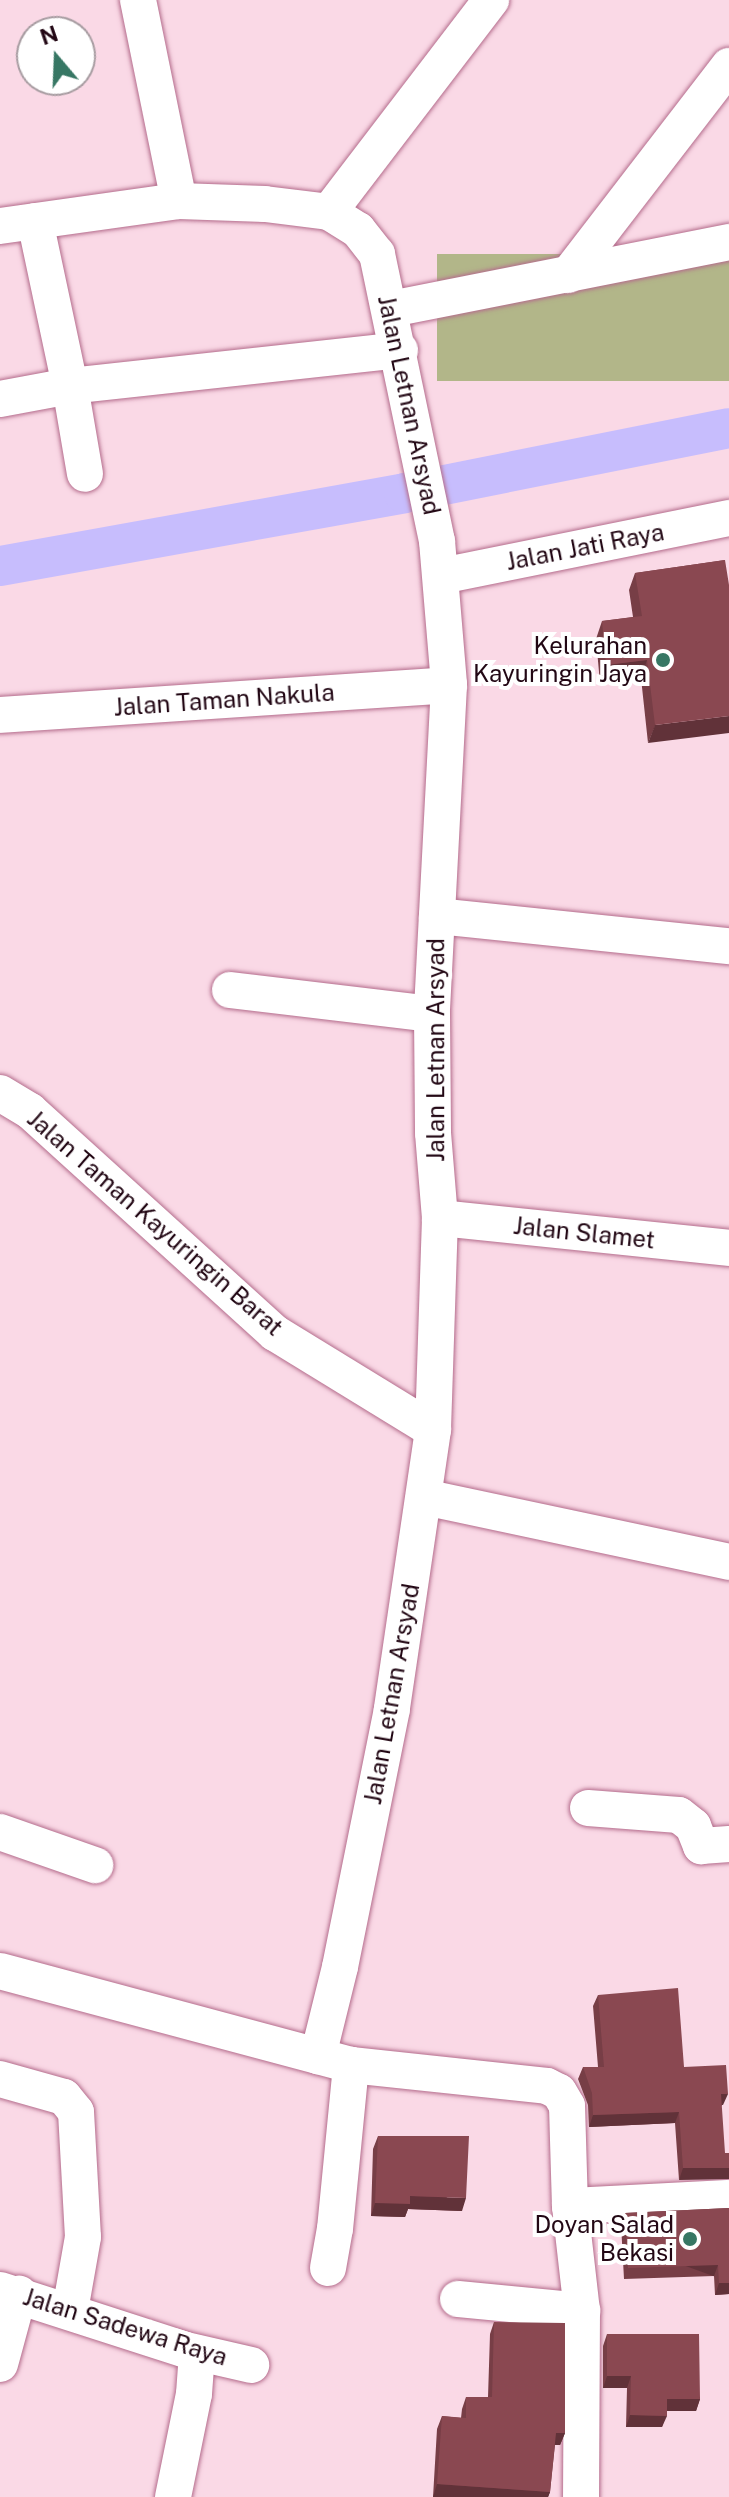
<!DOCTYPE html>
<html>
<head>
<meta charset="utf-8">
<style>
  body { margin:0 }
  #map { position:relative; width:729px; height:2497px; overflow:hidden; background:#fad9e6; font-family:"Public Sans",sans-serif }
  div>[style] { position:absolute }
  [style*='--x'] { left:calc(var(--x)*1px); top:calc(var(--y)*1px); width:calc(var(--w)*1px); rotate:calc(var(--a)*1deg) }
  .green>* { inset:0; background:#b2b689; transform-origin:0 0 }
  .canal>* { height:40px; margin:-20px; padding:0 20px; transform-origin:20px; border-radius:20px; background:#c7bdfd }
  .roads { filter:drop-shadow(0 0 2px #b46c8c) drop-shadow(0 0 2px #b46c8c) }
  .minor>* { height:36px; margin:-18px; padding:0 18px; transform-origin:18px; border-radius:18px; background:#fff }
  .wall>* { inset:0; background:#773e46 }
  .shaded-wall>* { inset:0; background:#613239; transform-origin:0 0 }
  .building>* { inset:0; background:#8a4851 }
  .dots>* { width:22px; height:22px; translate:-50% -50%; box-sizing:border-box; border:4px solid #fff; border-radius:50% }
  span { translate:-50% -50%; white-space:nowrap; text-align:center; line-height:1.15; -webkit-text-stroke:8px #fff; paint-order:stroke }
  .street-label { font-size:24px; color:#220714 }
  .poi-label { font-size:24px; color:#220714 }
  .right { translate:-100% -50%; text-align:right }
  .north { position:absolute; left:16px; top:16px; width:80px; height:80px; box-sizing:border-box; background:#fff; border:2px solid #a79ca1; border-radius:50%; rotate:341deg; font-size:22px; font-weight:700; line-height:32px; text-align:center; color:#220714 }
  .north::after { content:''; display:block; margin:auto; width:28px; height:36px; background:#377764; clip-path:polygon(50% 0,100% 100%,50% 72%,0 100%) }
</style>
</head>
<body>
<div id="map">
  <div class="green">
    <i style="left:729px;top:254px;width:127px;height:292px;rotate:90deg"></i>
  </div>
  <div class="canal">
    <i style="--x:0;--y:566;--w:411;--a:-10.2"></i>
    <i style="--x:404;--y:493;--w:331;--a:-11.3"></i>
  </div>
  <div class="roads">
    <div class="minor">
      <i style="--x:138;--y:0;--w:205;--a:78.5"></i>
      <i style="--x:329;--y:212;--w:267;--a:-52.6"></i>
      <i style="--x:35;--y:221;--w:169;--a:78"></i>
      <i style="--x:70;--y:386;--w:89;--a:80.3"></i>
      <i style="--x:0;--y:226;--w:181;--a:-8"></i>
      <i style="--x:179;--y:201;--w:86;--a:2"></i>
      <i style="--x:265;--y:204;--w:64;--a:7.1"></i>
      <i style="--x:329;--y:212;--w:34;--a:32"></i>
      <i style="--x:358;--y:230;--w:31;--a:52"></i>
      <i style="--x:377;--y:254;--w:293;--a:78.2"></i>
      <i style="--x:437;--y:541;--w:144;--a:85.2"></i>
      <i style="--x:449;--y:685;--w:329;--a:93"></i>
      <i style="--x:432;--y:1014;--w:119;--a:89.5"></i>
      <i style="--x:433;--y:1133;--w:85;--a:85.3"></i>
      <i style="--x:440;--y:1218;--w:212;--a:91.9"></i>
      <i style="--x:433;--y:1430;--w:282;--a:98.4"></i>
      <i style="--x:392;--y:1709;--w:263;--a:101.4"></i>
      <i style="--x:340;--y:1967;--w:92;--a:103.9"></i>
      <i style="--x:568;--y:275;--w:264;--a:-52.4"></i>
      <i style="--x:391;--y:309;--w:345;--a:-11.2"></i>
      <i style="--x:0;--y:399;--w:71;--a:-10.5"></i>
      <i style="--x:70;--y:386;--w:332;--a:-6.2"></i>
      <i style="--x:441;--y:576;--w:294;--a:-11.4"></i>
      <i style="--x:0;--y:715;--w:450;--a:-3.8"></i>
      <i style="--x:437;--y:916;--w:294;--a:5.9"></i>
      <i style="--x:230;--y:990;--w:203;--a:6.8"></i>
      <i style="--x:0;--y:1093;--w:35;--a:31"></i>
      <i style="--x:30;--y:1111;--w:331;--a:42.2"></i>
      <i style="--x:275;--y:1333;--w:185;--a:31.5"></i>
      <i style="--x:440;--y:1218;--w:291;--a:5.9"></i>
      <i style="--x:424;--y:1497;--w:312;--a:12"></i>
      <i style="--x:588;--y:1808;--w:91;--a:4.4"></i>
      <i style="--x:679;--y:1815;--w:18;--a:38"></i>
      <i style="--x:693;--y:1826;--w:22;--a:68"></i>
      <i style="--x:701;--y:1846;--w:28;--a:-4"></i>
      <i style="--x:0;--y:1832;--w:101;--a:19.2"></i>
      <i style="--x:0;--y:1971;--w:363;--a:15"></i>
      <i style="--x:351;--y:2065;--w:197;--a:6.1"></i>
      <i style="--x:547;--y:2086;--w:13;--a:27"></i>
      <i style="--x:559;--y:2092;--w:16;--a:60"></i>
      <i style="--x:567;--y:2106;--w:100;--a:88.3"></i>
      <i style="--x:570;--y:2206;--w:106;--a:83.5"></i>
      <i style="--x:582;--y:2311;--w:186;--a:90.3"></i>
      <i style="--x:0;--y:2079;--w:66;--a:15.7"></i>
      <i style="--x:64;--y:2097;--w:19;--a:51"></i>
      <i style="--x:76;--y:2112;--w:125;--a:86.8"></i>
      <i style="--x:83;--y:2237;--w:75;--a:100"></i>
      <i style="--x:570;--y:2206;--w:159;--a:-2.9"></i>
      <i style="--x:328;--y:2268;--w:40;--a:-80"></i>
      <i style="--x:335;--y:2229;--w:165;--a:-84.4"></i>
      <i style="--x:0;--y:2290;--w:195;--a:17.9"></i>
      <i style="--x:186;--y:2350;--w:67;--a:13"></i>
      <i style="--x:458;--y:2299;--w:125;--a:5.5"></i>
      <i style="--x:0;--y:2364;--w:73;--a:-74.8"></i>
      <i style="--x:173;--y:2497;--w:105;--a:-78.5"></i>
      <i style="--x:194;--y:2394;--w:41;--a:-85.8"></i>
    </div>
  </div>
  <div class="wall">
    <i style="clip-path:polygon(725px 560px,648px 743px,641px 678px,600px 683px,596px 639px,602px 621px,633px 617px,629px 590px,635px 573px)"></i>
    <i style="clip-path:polygon(598px 1995px,684px 2067px,723px 2105px,722px 2105px,679px 2180px,675px 2123px,589px 2127px,588px 2105px,578px 2079px,583px 2067px,598px 2067px,593px 2006px)"></i>
    <i style="clip-path:polygon(378px 2136px,462px 2211px,408px 2209px,405px 2217px,371px 2216px,373px 2149px)"></i>
    <i style="clip-path:polygon(729px 2208px,729px 2294px,715px 2295px,714px 2276px,624px 2279px,621px 2224px,625px 2213px)"></i>
    <i style="clip-path:polygon(494px 2322px,565px 2433px,560px 2445px,555px 2445px,550px 2492px,548px 2497px,433px 2497px,437px 2429px,442px 2416px,461px 2418px,462px 2409px,466px 2397px,488px 2397px,490px 2334px)"></i>
    <i style="clip-path:polygon(607px 2334px,700px 2399px,696px 2411px,667px 2411px,662px 2427px,626px 2427px,627px 2388px,603px 2388px,603px 2346px)"></i>
  </div>
  <div class="shaded-wall">
    <i style="clip-path:polygon(647px 660px,641px 678px,600px 683px,606px 665px)"></i>
    <i style="clip-path:polygon(729px 716px,729px 733px,648px 743px,655px 725px)"></i>
    <i style="clip-path:polygon(721px 2094px,728px 2094px,723px 2105px,717px 2105px)"></i>
    <i style="clip-path:polygon(679px 2112px,675px 2123px,589px 2127px,593px 2115px)"></i>
    <i style="clip-path:polygon(683px 2168px,729px 2168px,729px 2179px,679px 2180px)"></i>
    <i style="clip-path:polygon(410px 2196px,466px 2198px,462px 2211px,408px 2209px,405px 2217px,371px 2216px,375px 2203px)"></i>
    <i style="left:718px;top:2265px;width:12px;height:90px;rotate:110deg"></i>
    <i style="clip-path:polygon(719px 2283px,729px 2283px,729px 2294px,715px 2295px)"></i>
    <i style="clip-path:polygon(607px 2376px,631px 2376px,627px 2388px,603px 2388px)"></i>
    <i style="clip-path:polygon(667px 2399px,700px 2399px,696px 2411px,663px 2411px)"></i>
    <i style="clip-path:polygon(630px 2415px,667px 2416px,662px 2427px,626px 2427px)"></i>
    <i style="clip-path:polygon(556px 2433px,565px 2433px,560px 2445px,552px 2445px)"></i>
    <i style="clip-path:polygon(437px 2484px,550px 2492px,548px 2497px,433px 2497px)"></i>
  </div>
  <div class="building">
    <i style="clip-path:polygon(725px 560px,729px 585px,729px 716px,655px 725px,647px 660px,606px 665px,602px 621px,642px 616px,635px 573px)"></i>
    <i style="clip-path:polygon(678px 1988px,684px 2067px,726px 2065px,728px 2094px,721px 2094px,725px 2153px,729px 2153px,729px 2168px,683px 2168px,679px 2112px,593px 2115px,592px 2093px,583px 2067px,604px 2067px,598px 1995px)"></i>
    <i style="clip-path:polygon(378px 2136px,469px 2136px,466px 2198px,410px 2196px,410px 2204px,375px 2203px)"></i>
    <i style="clip-path:polygon(729px 2208px,729px 2283px,719px 2283px,718px 2265px,628px 2268px,625px 2213px)"></i>
    <i style="clip-path:polygon(494px 2322px,565px 2323px,565px 2433px,556px 2433px,550px 2492px,437px 2484px,442px 2416px,466px 2418px,466px 2397px,492px 2397px)"></i>
    <i style="clip-path:polygon(607px 2334px,699px 2334px,700px 2399px,667px 2399px,667px 2416px,630px 2415px,631px 2376px,607px 2376px)"></i>
  </div>
  <div class="dots">
    <i style="left:663px;top:660px;background:#377764"></i>
    <i style="left:690px;top:2239px;background:#377764"></i>
  </div>
  <div class="street-label">
    <span style="left:409px;top:405px;rotate:78deg">Jalan Letnan Arsyad</span>
    <span style="left:585px;top:547px;rotate:-11deg">Jalan Jati Raya</span>
    <span style="left:224px;top:700px;rotate:-4deg">Jalan Taman Nakula</span>
    <span style="left:436px;top:1050px;rotate:-90deg">Jalan Letnan Arsyad</span>
    <span style="left:155px;top:1223px;rotate:41deg">Jalan Taman Kayuringin Barat</span>
    <span style="left:584px;top:1233px;rotate:6deg">Jalan Slamet</span>
    <span style="left:392px;top:1694px;rotate:-80deg">Jalan Letnan Arsyad</span>
    <span style="left:125px;top:2327px;rotate:17deg">Jalan Sadewa Raya</span>
  </div>
  <div class="poi-label">
    <span class="right" style="left:647px;top:660px">Kelurahan<br>Kayuringin Jaya</span>
    <span class="right" style="left:674px;top:2239px">Doyan Salad<br>Bekasi</span>
  </div>
  <div class="north">N</div>
</div>
</body>
</html>
